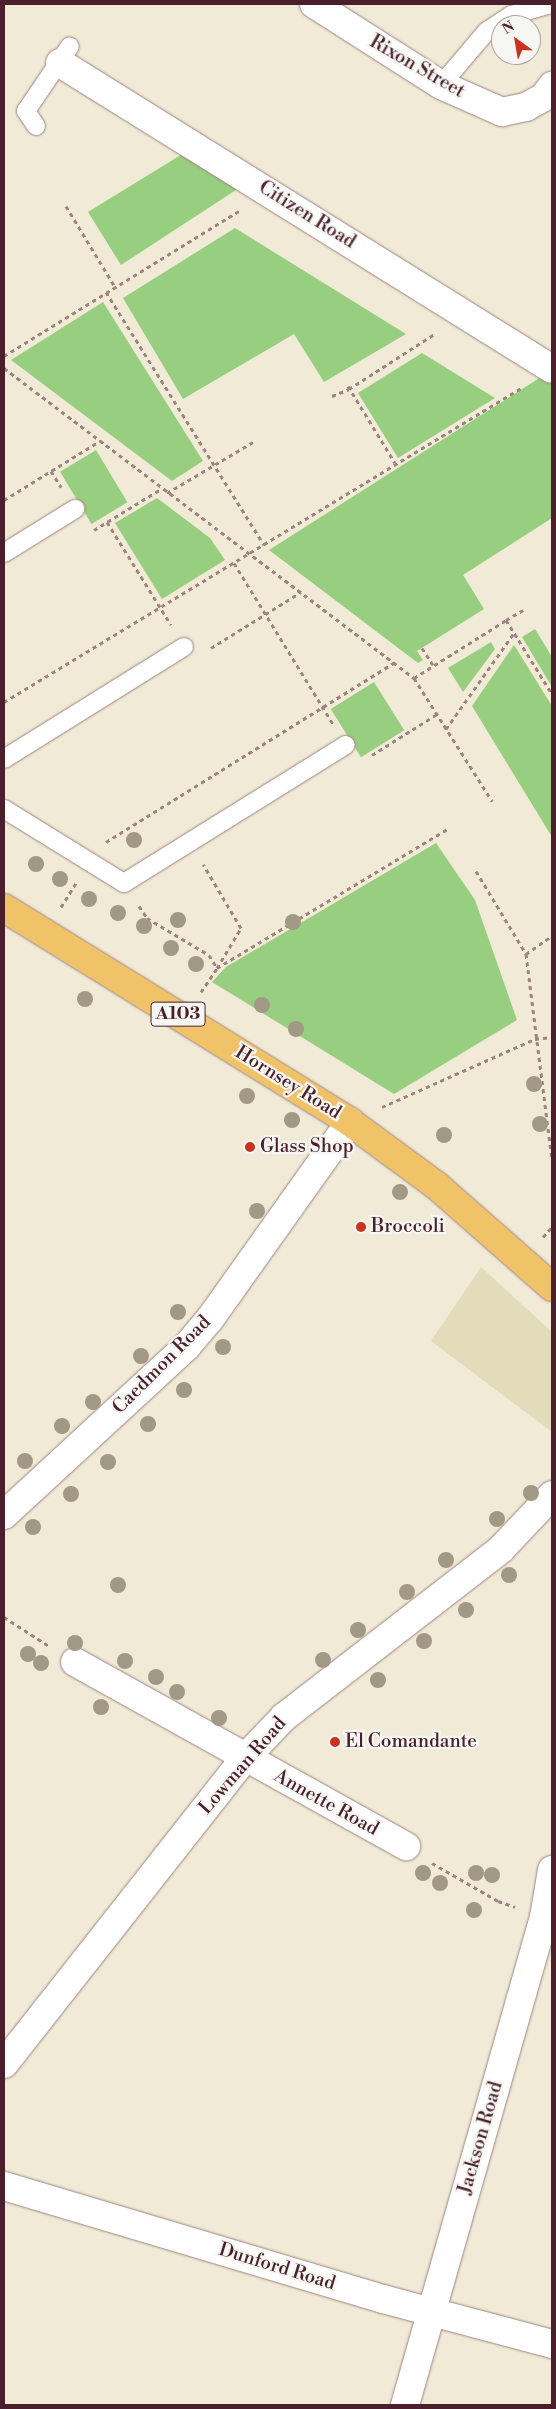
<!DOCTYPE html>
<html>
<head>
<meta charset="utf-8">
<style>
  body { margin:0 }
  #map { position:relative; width:556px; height:2409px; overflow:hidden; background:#f1ead6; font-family:"Libre Bodoni",serif }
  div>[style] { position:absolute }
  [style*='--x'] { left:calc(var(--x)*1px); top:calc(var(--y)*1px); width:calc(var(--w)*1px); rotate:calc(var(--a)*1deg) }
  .built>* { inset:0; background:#e2dcba }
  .green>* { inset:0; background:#98ce7f; transform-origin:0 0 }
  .path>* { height:3px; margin-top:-1.5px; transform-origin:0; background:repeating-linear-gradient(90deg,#9e8480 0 4px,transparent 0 8px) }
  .roads { filter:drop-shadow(0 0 1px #9e8480) drop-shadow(0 0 1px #9e8480) }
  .lane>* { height:18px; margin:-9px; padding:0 9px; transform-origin:9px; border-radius:9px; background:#fff }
  .street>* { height:28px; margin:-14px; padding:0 14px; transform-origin:14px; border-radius:14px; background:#fff }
  .primary>* { height:28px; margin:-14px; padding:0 14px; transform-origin:14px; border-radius:14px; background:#f1c369 }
  .trees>* { width:16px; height:16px; margin:-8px; border-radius:50%; background:#a29886 }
  .dots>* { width:14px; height:14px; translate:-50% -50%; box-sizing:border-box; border:2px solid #f6f6f2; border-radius:50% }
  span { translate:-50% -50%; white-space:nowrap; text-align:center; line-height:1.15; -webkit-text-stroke:4.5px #f6f6f2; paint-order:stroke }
  .shield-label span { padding:1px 4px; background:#f6f6f2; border:1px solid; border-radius:4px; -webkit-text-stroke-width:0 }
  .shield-label { font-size:18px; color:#4a1f2b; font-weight:700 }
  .street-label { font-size:19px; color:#4a1f2b }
  .poi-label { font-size:19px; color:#4a1f2b }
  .left { translate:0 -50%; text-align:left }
  .frame { position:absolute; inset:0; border:5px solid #4a1f2b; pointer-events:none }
  .north { position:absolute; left:491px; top:15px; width:50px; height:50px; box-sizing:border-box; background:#f6f6f2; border:1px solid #b1a0a2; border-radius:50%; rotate:328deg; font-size:14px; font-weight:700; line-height:20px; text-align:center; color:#4a1f2b }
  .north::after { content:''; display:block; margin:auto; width:18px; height:22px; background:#c8321e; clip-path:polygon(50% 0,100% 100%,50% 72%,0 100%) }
</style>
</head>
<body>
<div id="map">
  <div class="built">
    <i style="clip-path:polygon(481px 1267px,552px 1332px,552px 1432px,431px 1341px)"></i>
  </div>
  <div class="green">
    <i style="clip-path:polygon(184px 153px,239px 188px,121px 265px,88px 212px)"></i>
    <i style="clip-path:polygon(235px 228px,406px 334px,324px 382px,294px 334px,183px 399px,123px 298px)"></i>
    <i style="clip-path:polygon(103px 302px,203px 461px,172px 481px,11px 360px)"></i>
    <i style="clip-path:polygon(422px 353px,495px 398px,398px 458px,358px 393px)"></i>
    <i style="clip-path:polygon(552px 370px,552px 518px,463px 575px,484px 609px,417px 651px,423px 660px,418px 663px,269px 550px)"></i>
    <i style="left:96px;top:450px;width:61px;height:42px;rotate:59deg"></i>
    <i style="clip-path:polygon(157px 498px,210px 538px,225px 560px,162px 599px,115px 523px)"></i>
    <i style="clip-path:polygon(535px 629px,552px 657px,552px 687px,522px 637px)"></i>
    <i style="clip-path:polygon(491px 642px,495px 649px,463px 692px,448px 668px)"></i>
    <i style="clip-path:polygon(514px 645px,552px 706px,552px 837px,472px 706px)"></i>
    <i style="left:374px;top:682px;width:57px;height:51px;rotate:58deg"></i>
    <i style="clip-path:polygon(436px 843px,475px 900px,517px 1020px,394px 1094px,212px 982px,226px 967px)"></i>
  </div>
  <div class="path">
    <i style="--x:66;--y:206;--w:95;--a:58.8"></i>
    <i style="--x:106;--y:292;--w:298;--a:58"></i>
    <i style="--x:4;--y:356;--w:276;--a:-31.7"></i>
    <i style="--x:4;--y:368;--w:514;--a:37.09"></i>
    <i style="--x:414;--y:678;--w:146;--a:57.6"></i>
    <i style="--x:348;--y:386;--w:90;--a:58.6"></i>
    <i style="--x:332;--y:396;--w:18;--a:-22"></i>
    <i style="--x:349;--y:389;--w:103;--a:-32.8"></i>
    <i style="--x:51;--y:471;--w:19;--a:58"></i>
    <i style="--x:167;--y:493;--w:100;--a:-30.7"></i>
    <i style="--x:4;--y:500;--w:113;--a:-31.6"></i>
    <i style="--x:107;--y:522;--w:121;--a:58.1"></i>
    <i style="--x:94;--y:530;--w:79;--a:-31.5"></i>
    <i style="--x:234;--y:563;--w:189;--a:58.4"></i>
    <i style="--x:506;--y:620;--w:20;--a:-30"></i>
    <i style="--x:211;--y:648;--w:106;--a:-31.9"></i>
    <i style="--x:422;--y:648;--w:20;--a:57"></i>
    <i style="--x:414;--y:678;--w:109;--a:-32.2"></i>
    <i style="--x:506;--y:620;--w:87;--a:58.1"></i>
    <i style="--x:4;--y:702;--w:607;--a:-31.26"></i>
    <i style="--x:446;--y:729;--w:118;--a:-54.7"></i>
    <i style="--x:372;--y:755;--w:77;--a:-32.2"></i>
    <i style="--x:106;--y:842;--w:339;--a:-31.9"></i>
    <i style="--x:476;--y:871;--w:97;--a:58.9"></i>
    <i style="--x:526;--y:954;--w:207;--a:82.8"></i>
    <i style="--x:139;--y:906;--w:14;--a:56"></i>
    <i style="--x:147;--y:918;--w:72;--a:30.8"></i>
    <i style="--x:209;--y:955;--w:15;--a:58"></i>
    <i style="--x:217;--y:968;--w:47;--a:-59"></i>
    <i style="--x:241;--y:928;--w:74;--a:-120.7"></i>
    <i style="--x:61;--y:907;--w:28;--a:-58"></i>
    <i style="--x:526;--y:954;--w:32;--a:-35"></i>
    <i style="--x:201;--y:992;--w:29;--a:-56"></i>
    <i style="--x:217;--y:968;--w:271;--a:-31.1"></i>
    <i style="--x:382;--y:1107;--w:167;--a:-24"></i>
    <i style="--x:535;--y:1039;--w:17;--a:-7"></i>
    <i style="--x:543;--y:1237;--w:13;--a:-48"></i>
    <i style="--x:4;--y:1617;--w:54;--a:32.8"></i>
    <i style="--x:432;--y:1863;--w:76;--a:29.9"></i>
    <i style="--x:498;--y:1901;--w:18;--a:19"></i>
  </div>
  <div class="roads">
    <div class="lane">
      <i style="--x:441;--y:85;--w:71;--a:-49.6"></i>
      <i style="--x:487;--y:31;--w:30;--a:-33"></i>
      <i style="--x:512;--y:15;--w:41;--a:-15.8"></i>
      <i style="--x:36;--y:126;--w:18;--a:-124"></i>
      <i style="--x:26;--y:111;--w:78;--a:-55.9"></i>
      <i style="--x:4;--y:553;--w:84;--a:-31.8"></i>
      <i style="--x:4;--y:759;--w:212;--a:-31.9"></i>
      <i style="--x:4;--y:809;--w:141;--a:31.7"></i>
      <i style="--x:124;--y:883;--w:261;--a:-31.9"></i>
    </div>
    <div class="street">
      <i style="--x:314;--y:4;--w:151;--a:32.5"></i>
      <i style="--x:441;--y:85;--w:67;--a:23.9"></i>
      <i style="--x:502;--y:112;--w:25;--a:-12"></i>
      <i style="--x:526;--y:107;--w:21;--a:-29"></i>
      <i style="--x:544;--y:97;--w:14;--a:-54"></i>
      <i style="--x:60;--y:63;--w:579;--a:31.88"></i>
      <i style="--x:4;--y:1515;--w:249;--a:-42.7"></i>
      <i style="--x:187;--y:1346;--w:35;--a:-50"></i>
      <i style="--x:210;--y:1319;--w:242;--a:-54.6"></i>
      <i style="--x:75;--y:1662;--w:379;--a:29.1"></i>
      <i style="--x:4;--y:2064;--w:390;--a:-51.8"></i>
      <i style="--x:245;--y:1758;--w:57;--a:-46.4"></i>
      <i style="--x:284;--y:1717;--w:274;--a:-37.7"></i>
      <i style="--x:501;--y:1549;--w:74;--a:-46.6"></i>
      <i style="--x:4;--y:2186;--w:395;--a:16.6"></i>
      <i style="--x:383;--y:2299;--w:175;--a:14.9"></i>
      <i style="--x:405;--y:2405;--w:507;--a:-74.1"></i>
      <i style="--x:544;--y:1917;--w:48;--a:-80.3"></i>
    </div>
    <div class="primary">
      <i style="--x:4;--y:908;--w:407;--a:31.7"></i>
      <i style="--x:350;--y:1122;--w:108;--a:36.3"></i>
      <i style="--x:437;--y:1186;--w:153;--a:41.3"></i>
    </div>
  </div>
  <div class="trees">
    <i style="left:134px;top:840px"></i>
    <i style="left:36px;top:864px"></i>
    <i style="left:60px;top:879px"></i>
    <i style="left:89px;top:899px"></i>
    <i style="left:118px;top:913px"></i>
    <i style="left:178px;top:920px"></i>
    <i style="left:293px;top:922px"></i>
    <i style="left:144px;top:926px"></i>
    <i style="left:171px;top:948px"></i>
    <i style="left:196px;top:964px"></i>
    <i style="left:85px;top:999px"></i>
    <i style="left:262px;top:1005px"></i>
    <i style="left:296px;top:1029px"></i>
    <i style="left:534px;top:1084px"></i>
    <i style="left:247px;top:1096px"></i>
    <i style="left:292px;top:1120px"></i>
    <i style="left:540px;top:1124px"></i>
    <i style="left:444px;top:1135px"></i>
    <i style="left:400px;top:1192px"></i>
    <i style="left:257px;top:1211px"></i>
    <i style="left:178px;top:1312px"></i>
    <i style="left:223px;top:1347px"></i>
    <i style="left:141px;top:1356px"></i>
    <i style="left:184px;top:1390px"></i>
    <i style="left:93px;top:1402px"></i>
    <i style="left:148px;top:1424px"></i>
    <i style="left:62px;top:1426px"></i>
    <i style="left:25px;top:1461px"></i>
    <i style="left:108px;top:1462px"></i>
    <i style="left:531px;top:1493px"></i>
    <i style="left:71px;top:1494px"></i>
    <i style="left:497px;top:1519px"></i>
    <i style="left:33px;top:1527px"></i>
    <i style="left:446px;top:1560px"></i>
    <i style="left:509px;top:1575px"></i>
    <i style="left:118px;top:1585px"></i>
    <i style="left:407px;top:1592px"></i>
    <i style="left:466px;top:1610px"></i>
    <i style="left:358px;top:1630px"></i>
    <i style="left:424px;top:1641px"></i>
    <i style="left:75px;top:1643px"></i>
    <i style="left:28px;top:1654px"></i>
    <i style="left:323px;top:1660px"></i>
    <i style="left:125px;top:1661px"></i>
    <i style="left:41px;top:1663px"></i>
    <i style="left:156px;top:1677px"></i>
    <i style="left:378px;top:1680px"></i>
    <i style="left:177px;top:1692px"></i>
    <i style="left:101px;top:1707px"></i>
    <i style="left:219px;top:1718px"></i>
    <i style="left:423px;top:1873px"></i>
    <i style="left:476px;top:1873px"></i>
    <i style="left:492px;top:1875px"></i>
    <i style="left:440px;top:1883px"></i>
    <i style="left:474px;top:1910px"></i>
  </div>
  <div class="dots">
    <i style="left:250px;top:1147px;background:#c8321e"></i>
    <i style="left:361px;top:1227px;background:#c8321e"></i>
    <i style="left:335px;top:1742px;background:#c8321e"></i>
  </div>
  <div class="shield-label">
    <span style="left:178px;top:1014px">A103</span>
  </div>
  <div class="street-label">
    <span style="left:417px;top:67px;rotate:30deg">Rixon Street</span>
    <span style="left:307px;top:215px;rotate:32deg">Citizen Road</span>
    <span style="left:288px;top:1083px;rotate:32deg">Hornsey Road</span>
    <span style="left:162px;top:1365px;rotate:-45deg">Caedmon Road</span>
    <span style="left:243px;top:1766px;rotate:-49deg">Lowman Road</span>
    <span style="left:326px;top:1803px;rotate:29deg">Annette Road</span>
    <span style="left:481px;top:2138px;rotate:-74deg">Jackson Road</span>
    <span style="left:277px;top:2267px;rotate:17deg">Dunford Road</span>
  </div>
  <div class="poi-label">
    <span class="left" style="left:260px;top:1147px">Glass Shop</span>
    <span class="left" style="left:371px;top:1227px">Broccoli</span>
    <span class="left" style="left:345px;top:1742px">El Comandante</span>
  </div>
  <div class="frame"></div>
  <div class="north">N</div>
</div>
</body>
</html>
